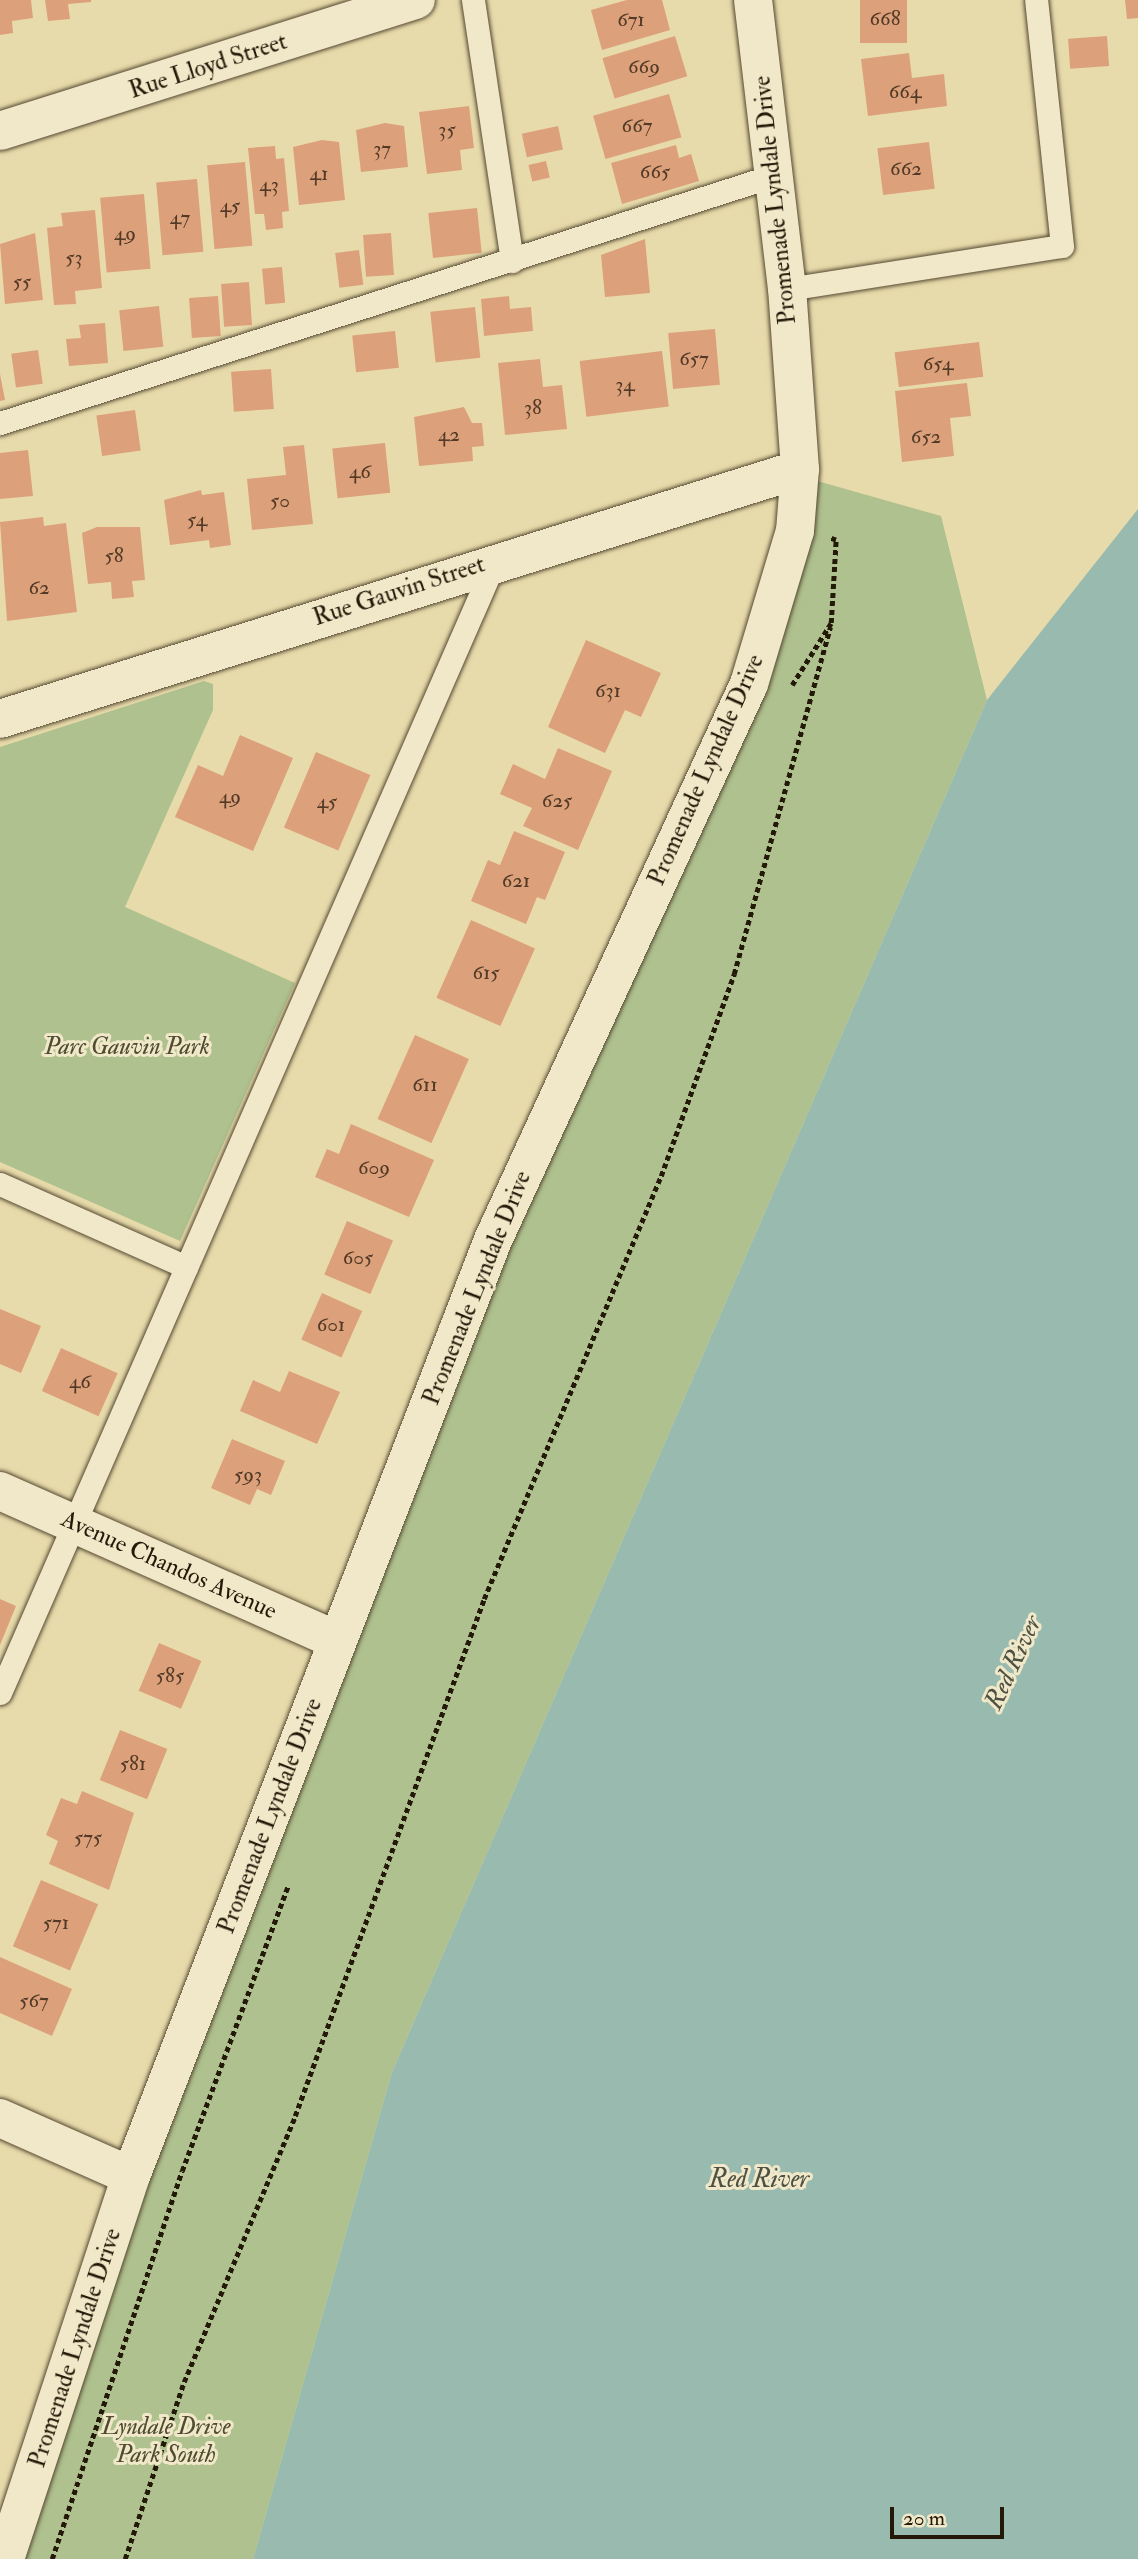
<!DOCTYPE html>
<html>
<head>
<meta charset="utf-8">
<style>
  body { margin:0 }
  #map { position:relative; width:1138px; height:2559px; overflow:hidden; background:#e8dbab; font-family:"IM FELL Double Pica",serif }
  div>[style] { position:absolute }
  [style*='--x'] { left:calc(var(--x)*1px); top:calc(var(--y)*1px); width:calc(var(--w)*1px); rotate:calc(var(--a)*1deg) }
  .green>* { inset:0; background:#afc18e }
  .water>* { inset:0; background:#98baaf }
  .building>* { inset:0; background:#dca07b; transform-origin:0 0 }
  .path>* { height:4.5px; margin-top:-2.25px; transform-origin:0; background:repeating-linear-gradient(90deg,#241809 0 5px,transparent 0 8.5px) }
  .roads { filter:drop-shadow(0 0 2px #554932) drop-shadow(0 0 2px #554932) }
  .lane>* { height:23px; margin:-11.5px; padding:0 11.5px; transform-origin:11.5px; border-radius:11.5px; background:#f0e8c8 }
  .street>* { height:38px; margin:-19px; padding:0 19px; transform-origin:19px; border-radius:19px; background:#f0e8c8 }
  .secondary>* { height:38px; margin:-19px; padding:0 19px; transform-origin:19px; border-radius:19px; background:#f0e8c8 }
  span { translate:-50% -50%; white-space:nowrap; text-align:center; line-height:1.15; -webkit-text-stroke:6px #f0e8c8; paint-order:stroke }
  .number-label { font-size:21px; color:#523a26 }
  .number-label span { -webkit-text-stroke-width:0 }
  .street-label { font-size:24px; color:#241809 }
  .park-label { font-size:24px; color:#4e4b31; font-style:italic }
  .water-label { font-size:26px; color:#4d5143; font-style:italic }
  .scale { position:absolute; left:890px; top:2507px; width:114px; height:32px; box-sizing:border-box; border:4px solid #241809; border-top:0; padding-left:9px; font-size:21px; line-height:24px; white-space:nowrap; color:#241809; -webkit-text-stroke:5px #f0e8c8; paint-order:stroke }
</style>
</head>
<body>
<div id="map">
  <div class="green">
    <i style="clip-path:polygon(796px 475px,941px 516px,987px 700px,392px 2072px,253px 2559px,5px 2559px,337px 1640px,749px 684px)"></i>
    <i style="clip-path:polygon(204px 681px,213px 684px,213px 710px,125px 907px,295px 983px,180px 1241px,0 1162px,0 747px)"></i>
  </div>
  <div class="water">
    <i style="clip-path:polygon(1138px 509px,1138px 2559px,253px 2559px,392px 2072px,987px 700px)"></i>
  </div>
  <div class="building">
    <i style="clip-path:polygon(0 0,31px 0,33px 18px,12px 21px,13px 33px,0 35px)"></i>
    <i style="clip-path:polygon(45px 0,91px 0,91px 2px,68px 4px,70px 19px,48px 21px)"></i>
    <i style="clip-path:polygon(627px 0,662px 0,670px 30px,602px 50px,591px 10px)"></i>
    <i style="left:860px;top:0;width:47px;height:43px"></i>
    <i style="clip-path:polygon(1125px 0,1138px 0,1138px 18px,1127px 19px)"></i>
    <i style="left:675px;top:36px;width:42px;height:76px;rotate:73deg"></i>
    <i style="left:1107px;top:36px;width:30px;height:39px;rotate:86deg"></i>
    <i style="clip-path:polygon(909px 53px,912px 78px,944px 74px,947px 106px,868px 116px,861px 59px)"></i>
    <i style="left:669px;top:94px;width:45px;height:79px;rotate:74deg"></i>
    <i style="clip-path:polygon(469px 106px,474px 148px,460px 150px,462px 170px,427px 174px,419px 112px)"></i>
    <i style="clip-path:polygon(385px 123px,404px 126px,408px 167px,361px 172px,356px 130px)"></i>
    <i style="left:558px;top:126px;width:24px;height:37px;rotate:78deg"></i>
    <i style="clip-path:polygon(322px 140px,339px 142px,345px 200px,299px 205px,293px 147px)"></i>
    <i style="left:929px;top:142px;width:47px;height:52px;rotate:83deg"></i>
    <i style="clip-path:polygon(676px 145px,679px 158px,691px 154px,699px 181px,622px 204px,611px 163px)"></i>
    <i style="clip-path:polygon(275px 146px,276px 159px,284px 158px,289px 211px,282px 212px,283px 228px,266px 230px,264px 214px,255px 214px,248px 148px)"></i>
    <i style="left:546px;top:161px;width:17px;height:18px;rotate:77deg"></i>
    <i style="left:245px;top:162px;width:84px;height:38px;rotate:85deg"></i>
    <i style="left:197px;top:179px;width:73px;height:41px;rotate:85deg"></i>
    <i style="left:144px;top:194px;width:75px;height:44px;rotate:85deg"></i>
    <i style="left:477px;top:208px;width:45px;height:49px;rotate:84deg"></i>
    <i style="clip-path:polygon(95px 210px,102px 288px,75px 291px,76px 304px,54px 305px,47px 228px,63px 226px,61px 213px)"></i>
    <i style="clip-path:polygon(35px 233px,43px 300px,5px 304px,0 244px)"></i>
    <i style="left:391px;top:233px;width:42px;height:28px;rotate:86deg"></i>
    <i style="clip-path:polygon(645px 239px,650px 293px,605px 297px,601px 255px)"></i>
    <i style="left:359px;top:250px;width:35px;height:24px;rotate:83deg"></i>
    <i style="left:282px;top:267px;width:36px;height:20px;rotate:85deg"></i>
    <i style="left:249px;top:282px;width:43px;height:28px;rotate:86deg"></i>
    <i style="left:218px;top:296px;width:40px;height:29px;rotate:86deg"></i>
    <i style="clip-path:polygon(509px 296px,510px 309px,531px 307px,533px 331px,484px 336px,481px 299px)"></i>
    <i style="left:159px;top:306px;width:41px;height:40px;rotate:84deg"></i>
    <i style="left:475px;top:307px;width:51px;height:45px;rotate:84deg"></i>
    <i style="clip-path:polygon(105px 323px,108px 363px,69px 366px,66px 339px,81px 338px,79px 325px)"></i>
    <i style="left:715px;top:329px;width:56px;height:47px;rotate:85deg"></i>
    <i style="left:395px;top:331px;width:37px;height:43px;rotate:84deg"></i>
    <i style="left:979px;top:342px;width:35px;height:85px;rotate:83deg"></i>
    <i style="left:38px;top:350px;width:34px;height:27px;rotate:82deg"></i>
    <i style="left:662px;top:351px;width:56px;height:83px;rotate:83deg"></i>
    <i style="clip-path:polygon(540px 359px,543px 387px,562px 385px,567px 429px,505px 435px,498px 363px)"></i>
    <i style="left:271px;top:369px;width:40px;height:40px;rotate:86deg"></i>
    <i style="clip-path:polygon(0 374px,5px 400px,0 401px)"></i>
    <i style="clip-path:polygon(967px 383px,971px 416px,950px 418px,954px 456px,902px 462px,895px 391px)"></i>
    <i style="clip-path:polygon(464px 407px,472px 423px,482px 423px,484px 446px,472px 447px,473px 461px,419px 466px,414px 417px)"></i>
    <i style="left:135px;top:410px;width:41px;height:39px;rotate:82deg"></i>
    <i style="left:385px;top:443px;width:50px;height:53px;rotate:84deg"></i>
    <i style="clip-path:polygon(304px 445px,313px 524px,252px 530px,247px 479px,286px 475px,283px 447px)"></i>
    <i style="clip-path:polygon(28px 450px,33px 496px,0 499px,0 453px)"></i>
    <i style="clip-path:polygon(201px 490px,202px 495px,224px 492px,231px 545px,210px 548px,209px 540px,170px 545px,164px 500px)"></i>
    <i style="clip-path:polygon(43px 517px,44px 526px,66px 523px,77px 612px,7px 621px,0 522px)"></i>
    <i style="clip-path:polygon(97px 527px,140px 527px,145px 580px,132px 581px,134px 597px,112px 599px,111px 582px,88px 584px,82px 533px)"></i>
    <i style="clip-path:polygon(586px 640px,661px 673px,641px 717px,625px 710px,605px 753px,548px 727px)"></i>
    <i style="clip-path:polygon(240px 735px,293px 758px,253px 851px,175px 817px,198px 765px,223px 776px)"></i>
    <i style="clip-path:polygon(558px 748px,612px 771px,578px 850px,523px 826px,532px 808px,500px 794px,513px 764px,545px 779px)"></i>
    <i style="left:316px;top:752px;width:59px;height:82px;rotate:23deg"></i>
    <i style="clip-path:polygon(514px 831px,565px 852px,545px 900px,537px 897px,526px 924px,471px 901px,488px 860px,500px 865px)"></i>
    <i style="left:471px;top:920px;width:70px;height:85px;rotate:24deg"></i>
    <i style="left:415px;top:1035px;width:59px;height:92px;rotate:24deg"></i>
    <i style="clip-path:polygon(351px 1124px,434px 1160px,409px 1217px,315px 1177px,327px 1149px,339px 1154px)"></i>
    <i style="left:347px;top:1221px;width:50px;height:58px;rotate:23deg"></i>
    <i style="left:322px;top:1293px;width:44px;height:51px;rotate:24deg"></i>
    <i style="clip-path:polygon(0 1309px,41px 1326px,21px 1373px,0 1364px)"></i>
    <i style="left:61px;top:1348px;width:62px;height:47px;rotate:24deg"></i>
    <i style="clip-path:polygon(289px 1371px,340px 1392px,317px 1444px,240px 1411px,253px 1380px,280px 1392px)"></i>
    <i style="clip-path:polygon(232px 1439px,285px 1461px,271px 1495px,257px 1489px,250px 1505px,211px 1488px)"></i>
    <i style="clip-path:polygon(0 1599px,16px 1606px,0 1645px)"></i>
    <i style="left:159px;top:1643px;width:46px;height:52px;rotate:23deg"></i>
    <i style="left:120px;top:1730px;width:51px;height:54px;rotate:22deg"></i>
    <i style="clip-path:polygon(82px 1791px,134px 1813px,109px 1890px,49px 1864px,58px 1841px,46px 1835px,61px 1798px,77px 1804px)"></i>
    <i style="left:41px;top:1880px;width:62px;height:72px;rotate:23deg"></i>
    <i style="clip-path:polygon(0 1957px,72px 1989px,52px 2036px,0 2013px)"></i>
  </div>
  <div class="path">
    <i style="--x:792;--y:685;--w:73;--a:-57.8"></i>
    <i style="--x:831;--y:623;--w:83;--a:-86.6"></i>
    <i style="--x:836;--y:540;--w:6;--a:-162"></i>
    <i style="--x:52;--y:2559;--w:409;--a:-71.5"></i>
    <i style="--x:182;--y:2171;--w:304;--a:-69.6"></i>
    <i style="--x:125;--y:2559;--w:187;--a:-71.6"></i>
    <i style="--x:184;--y:2382;--w:288;--a:-67.3"></i>
    <i style="--x:295;--y:2116;--w:550;--a:-69.92"></i>
    <i style="--x:484;--y:1599;--w:459;--a:-67.3"></i>
    <i style="--x:661;--y:1176;--w:215;--a:-70.1"></i>
    <i style="--x:734;--y:974;--w:360;--a:-74.5"></i>
  </div>
  <div class="roads">
    <div class="lane">
      <i style="--x:473;--y:0;--w:264;--a:81.5"></i>
      <i style="--x:787;--y:289;--w:278;--a:-8.9"></i>
      <i style="--x:1062;--y:246;--w:247;--a:-96"></i>
      <i style="--x:0;--y:423;--w:811;--a:-17.74"></i>
      <i style="--x:0;--y:1184;--w:204;--a:24"></i>
      <i style="--x:0;--y:1693;--w:1235;--a:-66.38"></i>
    </div>
    <div class="street">
      <i style="--x:0;--y:131;--w:436;--a:-17.5"></i>
      <i style="--x:0;--y:719;--w:838;--a:-17.35"></i>
      <i style="--x:0;--y:1491;--w:368;--a:23.9"></i>
      <i style="--x:0;--y:2118;--w:143;--a:23.9"></i>
    </div>
    <div class="secondary">
      <i style="--x:5;--y:2559;--w:403;--a:-71.8"></i>
      <i style="--x:131;--y:2176;--w:1004;--a:-68.86"></i>
      <i style="--x:493;--y:1240;--w:612;--a:-65.28"></i>
      <i style="--x:749;--y:684;--w:160;--a:-73.3"></i>
      <i style="--x:795;--y:531;--w:62;--a:-85.4"></i>
      <i style="--x:800;--y:469;--w:180;--a:-94.1"></i>
      <i style="--x:787;--y:289;--w:291;--a:-96.7"></i>
    </div>
  </div>
  <div class="number-label">
    <span style="left:885px;top:19px">668</span>
    <span style="left:631px;top:20px">671</span>
    <span style="left:644px;top:67px">669</span>
    <span style="left:905px;top:92px">664</span>
    <span style="left:637px;top:126px">667</span>
    <span style="left:447px;top:130px">35</span>
    <span style="left:382px;top:149px">37</span>
    <span style="left:906px;top:169px">662</span>
    <span style="left:655px;top:172px">665</span>
    <span style="left:319px;top:174px">41</span>
    <span style="left:269px;top:185px">43</span>
    <span style="left:230px;top:206px">45</span>
    <span style="left:180px;top:218px">47</span>
    <span style="left:125px;top:234px">49</span>
    <span style="left:74px;top:258px">53</span>
    <span style="left:22px;top:282px">55</span>
    <span style="left:694px;top:359px">657</span>
    <span style="left:938px;top:364px">654</span>
    <span style="left:625px;top:385px">34</span>
    <span style="left:533px;top:408px">38</span>
    <span style="left:449px;top:435px">42</span>
    <span style="left:926px;top:437px">652</span>
    <span style="left:360px;top:472px">46</span>
    <span style="left:280px;top:501px">50</span>
    <span style="left:197px;top:520px">54</span>
    <span style="left:114px;top:556px">58</span>
    <span style="left:39px;top:588px">62</span>
    <span style="left:608px;top:691px">631</span>
    <span style="left:230px;top:797px">49</span>
    <span style="left:557px;top:801px">625</span>
    <span style="left:327px;top:802px">45</span>
    <span style="left:516px;top:881px">621</span>
    <span style="left:486px;top:973px">615</span>
    <span style="left:425px;top:1085px">611</span>
    <span style="left:374px;top:1168px">609</span>
    <span style="left:358px;top:1258px">605</span>
    <span style="left:331px;top:1325px">601</span>
    <span style="left:80px;top:1382px">46</span>
    <span style="left:248px;top:1475px">593</span>
    <span style="left:170px;top:1676px">585</span>
    <span style="left:133px;top:1764px">581</span>
    <span style="left:88px;top:1838px">575</span>
    <span style="left:56px;top:1923px">571</span>
    <span style="left:34px;top:2001px">567</span>
  </div>
  <div class="street-label">
    <span style="left:208px;top:66px;rotate:-18deg">Rue Lloyd Street</span>
    <span style="left:775px;top:200px;rotate:-96deg">Promenade Lyndale Drive</span>
    <span style="left:399px;top:591px;rotate:-18deg">Rue Gauvin Street</span>
    <span style="left:706px;top:770px;rotate:-66deg">Promenade Lyndale Drive</span>
    <span style="left:477px;top:1288px;rotate:-68deg">Promenade Lyndale Drive</span>
    <span style="left:169px;top:1565px;rotate:24deg">Avenue Chandos Avenue</span>
    <span style="left:270px;top:1816px;rotate:-69deg">Promenade Lyndale Drive</span>
    <span style="left:75px;top:2348px;rotate:-72deg">Promenade Lyndale Drive</span>
  </div>
  <div class="park-label">
    <span style="left:127px;top:1047px">Parc Gauvin Park</span>
    <span style="left:166px;top:2441px">Lyndale Drive<br>Park South</span>
  </div>
  <div class="water-label">
    <span style="left:1014px;top:1663px;rotate:-65deg">Red River</span>
    <span style="left:759px;top:2180px">Red River</span>
  </div>
  <div class="scale">20 m</div>
</div>
</body>
</html>
